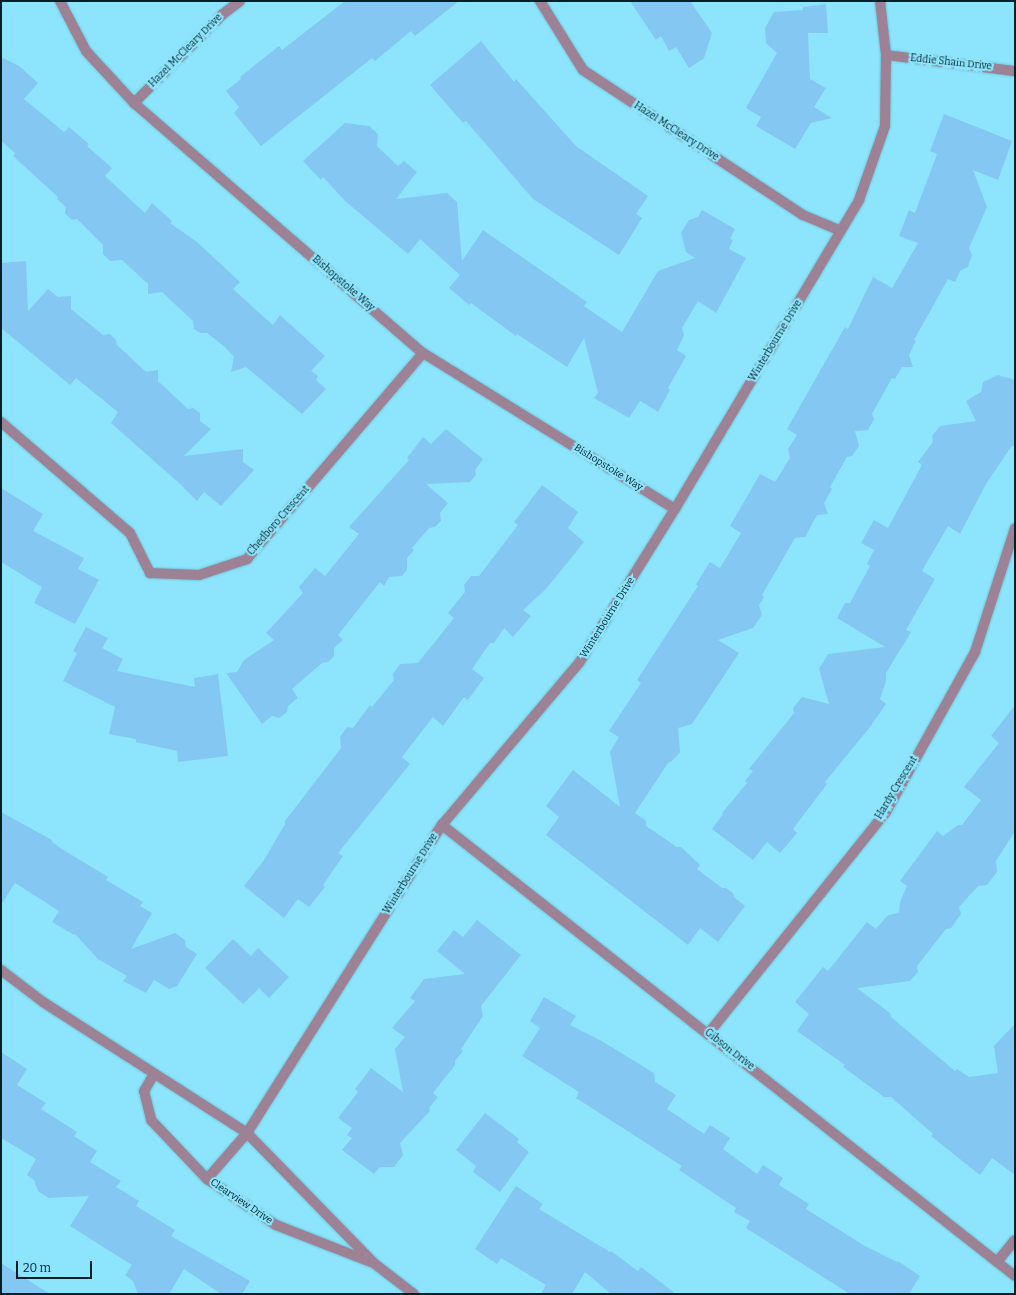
<!DOCTYPE html>
<html>
<head>
<meta charset="utf-8">
<style>
  body { margin:0 }
  #map { position:relative; width:1016px; height:1295px; overflow:hidden; background:#8de5fd; font-family:Bitter,serif }
  div>[style] { position:absolute }
  [style*='--x'] { left:calc(var(--x)*1px); top:calc(var(--y)*1px); width:calc(var(--w)*1px); rotate:calc(var(--a)*1deg) }
  .building>* { inset:0; background:#84c7f2 }
  .roads { filter:drop-shadow(0 0 1px #74c2d6) drop-shadow(0 0 1px #74c2d6) }
  .minor>* { height:10px; margin:-5px; padding:0 5px; transform-origin:5px; border-radius:5px; background:#9c8294 }
  span { translate:-50% -50%; white-space:nowrap; text-align:center; line-height:1.15; -webkit-text-stroke:4px #8de5fd; paint-order:stroke }
  .street-label { font-size:10px; color:#042027 }
  .frame { position:absolute; inset:0; border:2px solid #042027; pointer-events:none }
  .scale { position:absolute; left:16px; top:1261px; width:76px; height:18px; box-sizing:border-box; border:2px solid #042027; border-top:0; padding-left:5px; font-size:12px; line-height:14px; white-space:nowrap; color:#042027; -webkit-text-stroke:3px #8de5fd; paint-order:stroke }
</style>
</head>
<body>
<div id="map">
  <div class="building">
    <i style="clip-path:polygon(345px 1px,459px 1px,415px 36px,411px 31px,375px 61px,372px 58px,261px 146px,234px 113px,239px 107px,226px 91px,241px 79px,240px 77px,279px 46px,282px 50px)"></i>
    <i style="clip-path:polygon(630px 1px,690px 1px,712px 33px,704px 58px,689px 68px,676px 47px,669px 51px,661px 36px,656px 40px)"></i>
    <i style="clip-path:polygon(826px 4px,828px 33px,808px 33px,810px 79px,826px 88px,814px 107px,832px 118px,811px 123px,795px 149px,756px 126px,761px 117px,746px 108px,777px 53px,766px 43px,765px 28px,774px 12px,803px 10px,803px 7px)"></i>
    <i style="clip-path:polygon(481px 41px,514px 82px,516px 79px,576px 146px,648px 196px,636px 214px,642px 218px,619px 255px,533px 199px,466px 121px,463px 123px,430px 85px)"></i>
    <i style="clip-path:polygon(1px 57px,19px 66px,38px 83px,24px 99px,64px 132px,69px 127px,89px 144px,87px 146px,112px 168px,105px 176px,145px 213px,152px 203px,172px 221px,170px 223px,197px 242px,240px 282px,233px 289px,257px 311px,273px 325px,280px 315px,325px 356px,311px 371px,318px 376px,316px 380px,326px 389px,302px 414px,246px 367px,231px 372px,234px 357px,225px 347px,207px 333px,200px 333px,194px 329px,193px 321px,162px 292px,148px 294px,148px 284px,122px 260px,110px 261px,103px 254px,103px 245px,77px 219px,72px 220px,65px 213px,66px 207px,57px 199px,58px 197px,13px 156px,15px 153px,1px 141px)"></i>
    <i style="clip-path:polygon(944px 114px,1012px 141px,998px 180px,973px 170px,987px 207px,969px 248px,972px 255px,968px 267px,960px 271px,955px 282px,948px 279px,914px 340px,916px 341px,909px 355px,913px 367px,902px 367px,895px 379px,892px 378px,872px 414px,874px 419px,868px 430px,855px 431px,859px 446px,852px 456px,847px 457px,830px 487px,832px 489px,824px 503px,828px 514px,817px 515px,805px 537px,795px 538px,762px 595px,764px 597px,759px 605px,762px 615px,753px 628px,718px 640px,739px 653px,692px 724px,678px 728px,680px 752px,673px 760px,668px 763px,635px 813px,646px 821px,646px 826px,677px 847px,681px 847px,700px 865px,697px 869px,722px 888px,726px 888px,733px 893px,734px 897px,745px 906px,718px 942px,700px 928px,688px 945px,546px 835px,559px 817px,546px 806px,573px 770px,620px 807px,610px 752px,619px 737px,609px 731px,641px 683px,637px 680px,698px 586px,696px 584px,710px 562px,720px 568px,741px 533px,730px 526px,760px 474px,775px 482px,790px 458px,788px 449px,797px 435px,787px 429px,845px 327px,848px 329px,873px 277px,892px 288px,918px 243px,899px 236px,909px 210px,915px 213px,937px 154px,930px 151px)"></i>
    <i style="clip-path:polygon(345px 123px,369px 126px,378px 134px,377px 146px,398px 166px,404px 161px,417px 172px,396px 199px,447px 193px,457px 202px,462px 261px,483px 230px,587px 302px,584px 306px,622px 332px,658px 271px,695px 258px,686px 252px,681px 233px,689px 220px,698px 217px,702px 210px,735px 229px,730px 239px,733px 240px,729px 249px,746px 258px,716px 313px,698px 301px,682px 328px,684px 335px,677px 350px,686px 356px,668px 388px,670px 390px,658px 412px,640px 401px,629px 418px,594px 398px,598px 393px,584px 338px,567px 367px,517px 334px,516px 336px,471px 303px,469px 305px,449px 288px,460px 275px,420px 239px,408px 254px,345px 201px,323px 177px,321px 180px,303px 161px)"></i>
    <i style="clip-path:polygon(26px 261px,28px 311px,48px 289px,58px 297px,71px 296px,71px 309px,103px 335px,110px 334px,116px 340px,117px 345px,146px 372px,158px 370px,158px 381px,188px 409px,193px 408px,200px 413px,200px 421px,211px 429px,184px 456px,243px 449px,243px 462px,254px 470px,221px 506px,204px 492px,197px 501px,179px 483px,111px 423px,118px 412px,76px 378px,70px 385px,1px 328px,1px 263px)"></i>
    <i style="clip-path:polygon(998px 375px,1015px 380px,1015px 445px,1011px 447px,986px 484px,960px 534px,948px 526px,922px 571px,935px 579px,906px 630px,911px 632px,886px 673px,886px 681px,880px 699px,886px 704px,870px 727px,825px 782px,827px 784px,793px 829px,797px 833px,780px 853px,767px 842px,753px 860px,712px 829px,723px 814px,722px 813px,747px 783px,745px 781px,753px 771px,749px 769px,794px 713px,793px 708px,802px 697px,829px 704px,819px 669px,828px 654px,885px 647px,837px 618px,845px 603px,850px 603px,870px 566px,867px 564px,874px 550px,861px 543px,874px 520px,888px 528px,922px 465px,918px 462px,933px 442px,932px 436px,940px 426px,976px 421px,966px 401px,981px 392px,983px 382px)"></i>
    <i style="clip-path:polygon(446px 429px,483px 459px,475px 470px,476px 475px,470px 482px,426px 484px,448px 503px,440px 513px,441px 521px,435px 527px,429px 528px,412px 548px,414px 550px,407px 558px,407px 570px,402px 576px,389px 577px,384px 586px,380px 582px,338px 635px,343px 640px,334px 648px,334px 656px,328px 662px,322px 663px,292px 689px,298px 698px,288px 706px,287px 712px,279px 718px,272px 716px,262px 724px,226px 673px,237px 672px,244px 660px,274px 640px,266px 633px,303px 593px,299px 587px,315px 568px,325px 576px,359px 534px,349px 527px,409px 460px,407px 458px,423px 437px,431px 444px)"></i>
    <i style="clip-path:polygon(542px 485px,578px 512px,568px 528px,584px 542px,546px 589px,523px 610px,531px 616px,513px 637px,504px 628px,494px 643px,490px 643px,472px 669px,484px 678px,468px 700px,464px 697px,443px 726px,433px 717px,402px 757px,410px 764px,338px 853px,343px 856px,323px 885px,325px 887px,309px 907px,298px 899px,284px 918px,244px 886px,264px 860px,285px 824px,285px 821px,341px 748px,340px 737px,347px 727px,353px 728px,370px 705px,372px 707px,394px 680px,393px 674px,400px 664px,418px 663px,454px 618px,448px 613px,465px 592px,464px 585px,471px 576px,479px 576px,518px 525px,514px 522px)"></i>
    <i style="clip-path:polygon(1px 488px,43px 514px,33px 531px,84px 558px,78px 569px,99px 580px,75px 624px,34px 603px,42px 587px,1px 562px)"></i>
    <i style="clip-path:polygon(86px 627px,108px 638px,102px 648px,123px 659px,117px 671px,195px 687px,194px 678px,218px 674px,228px 756px,178px 762px,177px 751px,136px 742px,136px 739px,109px 734px,115px 707px,63px 681px,77px 653px,73px 651px)"></i>
    <i style="clip-path:polygon(1015px 705px,1015px 831px,996px 861px,997px 872px,987px 885px,978px 886px,959px 907px,961px 914px,951px 928px,946px 929px,917px 966px,918px 972px,910px 981px,857px 988px,890px 1013px,891px 1017px,955px 1071px,957px 1069px,969px 1077px,998px 1073px,994px 1046px,1015px 1024px,1015px 1175px,992px 1158px,980px 1175px,931px 1136px,933px 1134px,891px 1097px,884px 1097px,843px 1067px,845px 1065px,797px 1031px,809px 1014px,795px 1002px,823px 967px,828px 971px,867px 922px,876px 929px,888px 915px,899px 913px,900px 902px,907px 886px,900px 881px,937px 831px,943px 836px,958px 825px,962px 825px,981px 800px,964px 787px,999px 743px,991px 736px)"></i>
    <i style="clip-path:polygon(1px 812px,52px 840px,52px 842px,62px 849px,108px 877px,106px 880px,143px 902px,140px 906px,152px 913px,131px 949px,175px 933px,185px 940px,186px 947px,197px 954px,177px 986px,169px 989px,154px 980px,146px 993px,123px 981px,127px 976px,98px 959px,75px 934px,74px 935px,52px 922px,59px 911px,15px 883px,1px 905px)"></i>
    <i style="clip-path:polygon(477px 920px,521px 955px,481px 1006px,483px 1016px,461px 1049px,463px 1051px,455px 1061px,455px 1065px,433px 1093px,438px 1097px,429px 1108px,430px 1111px,400px 1143px,403px 1155px,394px 1167px,380px 1167px,374px 1174px,342px 1150px,352px 1138px,347px 1135px,352px 1128px,338px 1118px,358px 1092px,355px 1089px,371px 1068px,403px 1092px,395px 1049px,405px 1037px,392px 1028px,415px 1001px,410px 998px,424px 979px,465px 974px,437px 951px,454px 930px,463px 937px)"></i>
    <i style="clip-path:polygon(233px 939px,251px 956px,258px 948px,289px 977px,269px 998px,259px 988px,243px 1004px,205px 968px)"></i>
    <i style="clip-path:polygon(544px 997px,576px 1016px,570px 1025px,600px 1040px,654px 1073px,655px 1082px,676px 1095px,667px 1109px,704px 1134px,710px 1125px,730px 1138px,723px 1149px,757px 1174px,763px 1165px,783px 1178px,779px 1185px,809px 1204px,806px 1209px,865px 1246px,897px 1262px,898px 1261px,920px 1276px,909px 1294px,850px 1294px,746px 1228px,750px 1221px,734px 1212px,736px 1208px,679px 1170px,682px 1166px,576px 1098px,579px 1092px,522px 1056px,540px 1028px,530px 1021px)"></i>
    <i style="clip-path:polygon(1px 1052px,27px 1069px,17px 1085px,46px 1103px,41px 1109px,77px 1132px,74px 1136px,97px 1151px,90px 1162px,121px 1181px,116px 1187px,139px 1201px,136px 1206px,175px 1230px,171px 1236px,250px 1281px,242px 1294px,221px 1294px,184px 1269px,169px 1294px,138px 1294px,133px 1281px,125px 1275px,132px 1265px,70px 1226px,89px 1196px,48px 1198px,38px 1191px,34px 1180px,27px 1175px,36px 1159px,1px 1138px)"></i>
    <i style="clip-path:polygon(485px 1113px,519px 1139px,517px 1142px,529px 1152px,500px 1192px,473px 1172px,476px 1166px,456px 1150px)"></i>
    <i style="clip-path:polygon(516px 1186px,543px 1204px,539px 1209px,610px 1252px,611px 1251px,638px 1271px,641px 1267px,676px 1294px,611px 1294px,585px 1272px,572px 1294px,541px 1294px,546px 1285px,501px 1258px,497px 1264px,475px 1249px)"></i>
    <i style="clip-path:polygon(1px 1263px,50px 1294px,1px 1294px)"></i>
  </div>
  <div class="roads">
    <div class="minor">
      <i style="--x:60;--y:1;--w:56;--a:62.5"></i>
      <i style="--x:86;--y:51;--w:71;--a:47.3"></i>
      <i style="--x:134;--y:103;--w:382;--a:40.9"></i>
      <i style="--x:423;--y:353;--w:296;--a:31.8"></i>
      <i style="--x:540;--y:1;--w:81;--a:58.1"></i>
      <i style="--x:583;--y:70;--w:263;--a:33.4"></i>
      <i style="--x:803;--y:215;--w:41;--a:22.8"></i>
      <i style="--x:886;--y:55;--w:130;--a:7.1"></i>
      <i style="--x:134;--y:103;--w:126;--a:-45"></i>
      <i style="--x:223;--y:14;--w:21;--a:-37"></i>
      <i style="--x:1;--y:422;--w:170;--a:40.7"></i>
      <i style="--x:130;--y:533;--w:45;--a:63.4"></i>
      <i style="--x:150;--y:573;--w:49;--a:2.3"></i>
      <i style="--x:199;--y:575;--w:51;--a:-18.4"></i>
      <i style="--x:247;--y:559;--w:271;--a:-49.5"></i>
      <i style="--x:442;--y:825;--w:729;--a:38.21"></i>
      <i style="--x:1;--y:970;--w:53;--a:37.3"></i>
      <i style="--x:43;--y:1002;--w:242;--a:32.7"></i>
      <i style="--x:247;--y:1133;--w:183;--a:45.7"></i>
      <i style="--x:375;--y:1264;--w:49;--a:37.6"></i>
      <i style="--x:708;--y:1034;--w:285;--a:-51.3"></i>
      <i style="--x:886;--y:812;--w:183;--a:-60.9"></i>
      <i style="--x:975;--y:652;--w:130;--a:-72.1"></i>
      <i style="--x:154;--y:1074;--w:20;--a:120"></i>
      <i style="--x:144;--y:1091;--w:30;--a:76"></i>
      <i style="--x:151;--y:1120;--w:81;--a:46.5"></i>
      <i style="--x:207;--y:1179;--w:83;--a:33.7"></i>
      <i style="--x:276;--y:1225;--w:102;--a:21.3"></i>
      <i style="--x:207;--y:1179;--w:61;--a:-49"></i>
      <i style="--x:247;--y:1133;--w:365;--a:-57.7"></i>
      <i style="--x:442;--y:825;--w:212;--a:-49.8"></i>
      <i style="--x:579;--y:663;--w:181;--a:-58.1"></i>
      <i style="--x:675;--y:509;--w:360;--a:-59.2"></i>
      <i style="--x:859;--y:200;--w:78;--a:-70.6"></i>
      <i style="--x:885;--y:126;--w:71;--a:-89.2"></i>
      <i style="--x:886;--y:55;--w:54;--a:-96.3"></i>
      <i style="--x:997;--y:1262;--w:28;--a:-51"></i>
    </div>
  </div>
  <div class="street-label">
    <span style="left:186px;top:51px;rotate:-45deg">Hazel McCleary Drive</span>
    <span style="left:951px;top:63px;rotate:6deg">Eddie Shain Drive</span>
    <span style="left:676px;top:132px;rotate:33deg">Hazel McCleary Drive</span>
    <span style="left:343px;top:284px;rotate:41deg">Bishopstoke Way</span>
    <span style="left:776px;top:341px;rotate:-59deg">Winterbourne Drive</span>
    <span style="left:608px;top:468px;rotate:32deg">Bishopstoke Way</span>
    <span style="left:279px;top:521px;rotate:-49deg">Chedboro Crescent</span>
    <span style="left:608px;top:618px;rotate:-58deg">Winterbourne Drive</span>
    <span style="left:897px;top:788px;rotate:-59deg">Hardy Crescent</span>
    <span style="left:411px;top:874px;rotate:-58deg">Winterbourne Drive</span>
    <span style="left:729px;top:1050px;rotate:38deg">Gibson Drive</span>
    <span style="left:241px;top:1202px;rotate:34deg">Clearview Drive</span>
  </div>
  <div class="frame"></div>
  <div class="scale">20 m</div>
</div>
</body>
</html>
